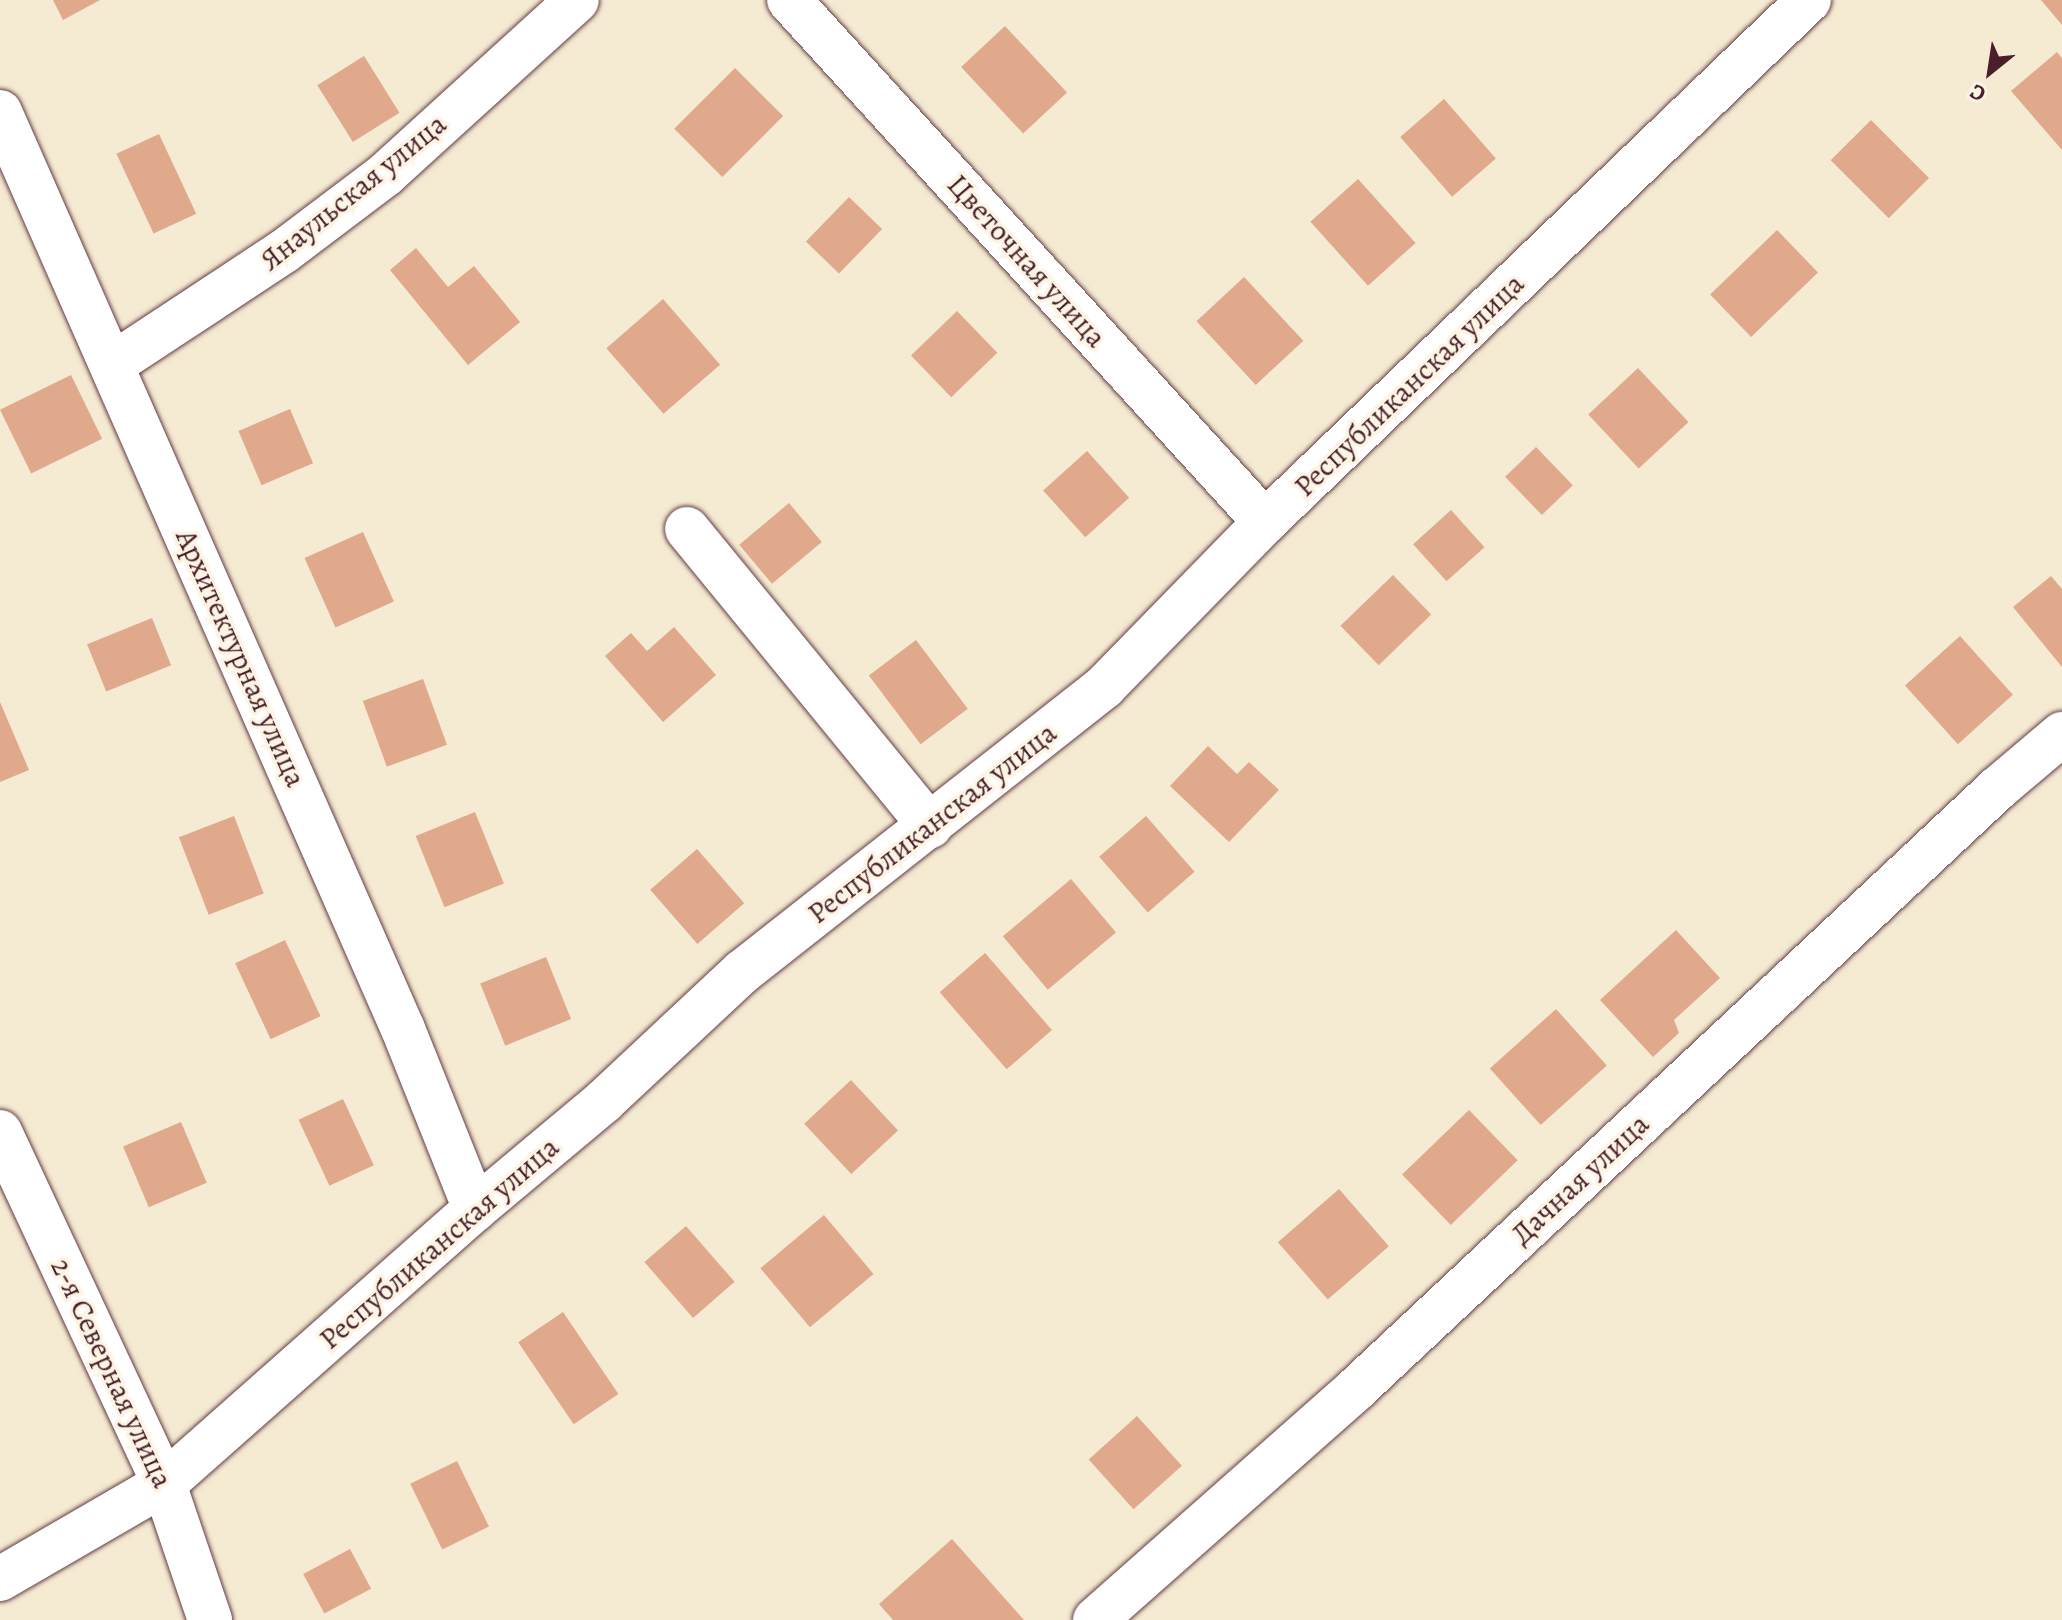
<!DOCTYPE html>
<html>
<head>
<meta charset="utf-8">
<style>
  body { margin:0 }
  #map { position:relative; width:2062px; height:1620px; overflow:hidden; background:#f5ead2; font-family:Alegreya,serif }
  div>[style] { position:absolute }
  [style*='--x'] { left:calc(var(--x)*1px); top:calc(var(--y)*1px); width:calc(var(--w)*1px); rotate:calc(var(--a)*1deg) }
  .building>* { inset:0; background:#e1a98c; transform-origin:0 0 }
  .roads { filter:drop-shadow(0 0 2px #643d44) drop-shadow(0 0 2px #643d44) }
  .minor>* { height:44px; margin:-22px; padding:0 22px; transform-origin:22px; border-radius:22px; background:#fff }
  span { translate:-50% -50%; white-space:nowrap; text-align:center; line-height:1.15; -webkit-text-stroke:7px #fcf5e5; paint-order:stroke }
  .street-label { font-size:30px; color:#4a1f2b }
  .north { position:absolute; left:1950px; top:32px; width:80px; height:80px; -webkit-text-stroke:6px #fcf5e5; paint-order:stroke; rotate:210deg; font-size:22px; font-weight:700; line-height:32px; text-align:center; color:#4a1f2b }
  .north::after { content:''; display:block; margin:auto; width:28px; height:36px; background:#4a1f2b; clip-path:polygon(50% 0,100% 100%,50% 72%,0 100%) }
</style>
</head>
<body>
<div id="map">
  <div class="building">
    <i style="clip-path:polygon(53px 0,100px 0,63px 20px)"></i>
    <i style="clip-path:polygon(2041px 0,2062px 0,2062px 25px)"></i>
    <i style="left:1005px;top:26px;width:91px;height:60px;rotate:47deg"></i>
    <i style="clip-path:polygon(2057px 52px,2062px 58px,2062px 150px,2011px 91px)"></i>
    <i style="left:364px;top:56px;width:67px;height:55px;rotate:58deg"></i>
    <i style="left:735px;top:68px;width:68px;height:86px;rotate:45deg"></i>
    <i style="left:1444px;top:99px;width:79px;height:58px;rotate:49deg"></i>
    <i style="left:1871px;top:120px;width:82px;height:57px;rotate:45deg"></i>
    <i style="left:159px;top:134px;width:88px;height:47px;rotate:65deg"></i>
    <i style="left:1358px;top:179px;width:86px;height:64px;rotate:48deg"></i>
    <i style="left:849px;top:197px;width:46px;height:62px;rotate:44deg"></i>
    <i style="left:1777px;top:230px;width:59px;height:93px;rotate:46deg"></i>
    <i style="clip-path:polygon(416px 248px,448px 287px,474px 266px,520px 322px,468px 365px,390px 270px)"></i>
    <i style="left:1244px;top:277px;width:87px;height:65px;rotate:47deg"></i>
    <i style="left:663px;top:299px;width:87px;height:75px;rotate:49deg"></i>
    <i style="left:957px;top:311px;width:58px;height:64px;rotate:46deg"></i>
    <i style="left:1638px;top:368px;width:74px;height:68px;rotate:47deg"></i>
    <i style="left:71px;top:375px;width:71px;height:79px;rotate:64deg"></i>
    <i style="left:290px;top:409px;width:59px;height:56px;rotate:67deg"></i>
    <i style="left:1536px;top:447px;width:53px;height:43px;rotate:46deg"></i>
    <i style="left:1087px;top:451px;width:63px;height:59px;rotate:48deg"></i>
    <i style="left:789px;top:503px;width:51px;height:65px;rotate:50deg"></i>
    <i style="left:1451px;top:510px;width:50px;height:51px;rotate:48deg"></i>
    <i style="left:363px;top:532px;width:76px;height:64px;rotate:66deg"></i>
    <i style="left:1393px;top:575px;width:55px;height:73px;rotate:46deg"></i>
    <i style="clip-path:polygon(2051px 576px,2062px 589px,2062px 667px,2013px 607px)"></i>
    <i style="left:152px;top:618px;width:51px;height:70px;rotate:68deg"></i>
    <i style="clip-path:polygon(674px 627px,716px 675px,663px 722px,605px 656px,631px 633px,647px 651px)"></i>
    <i style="left:1960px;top:636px;width:79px;height:74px;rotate:48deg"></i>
    <i style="left:916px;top:640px;width:86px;height:59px;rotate:53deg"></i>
    <i style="left:423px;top:679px;width:70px;height:64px;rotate:70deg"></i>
    <i style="clip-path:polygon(0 702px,29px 770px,0 782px)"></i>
    <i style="clip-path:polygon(1208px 746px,1237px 774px,1249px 762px,1279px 790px,1229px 842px,1170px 786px)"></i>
    <i style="left:475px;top:812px;width:77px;height:64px;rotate:68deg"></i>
    <i style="left:234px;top:816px;width:83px;height:59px;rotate:69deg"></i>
    <i style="left:1146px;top:816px;width:74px;height:62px;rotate:49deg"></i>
    <i style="left:697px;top:849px;width:72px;height:62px;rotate:49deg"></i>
    <i style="left:1071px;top:879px;width:70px;height:89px;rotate:50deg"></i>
    <i style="clip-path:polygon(1676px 930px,1720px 978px,1674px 1020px,1679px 1033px,1653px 1057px,1600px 1000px)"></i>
    <i style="left:285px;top:940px;width:84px;height:55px;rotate:65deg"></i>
    <i style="left:985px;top:953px;width:102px;height:60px;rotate:49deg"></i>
    <i style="left:546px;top:957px;width:67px;height:71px;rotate:68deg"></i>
    <i style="left:1556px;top:1009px;width:76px;height:89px;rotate:48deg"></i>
    <i style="left:851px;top:1080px;width:69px;height:64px;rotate:47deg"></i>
    <i style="left:343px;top:1099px;width:73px;height:49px;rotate:65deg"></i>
    <i style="left:1469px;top:1110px;width:70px;height:93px;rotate:46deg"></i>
    <i style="left:181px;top:1122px;width:66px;height:63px;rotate:67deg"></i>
    <i style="left:1339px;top:1189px;width:76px;height:81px;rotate:49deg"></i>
    <i style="left:824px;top:1215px;width:77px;height:83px;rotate:50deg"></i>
    <i style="left:686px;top:1226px;width:74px;height:55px;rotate:49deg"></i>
    <i style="left:563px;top:1312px;width:99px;height:54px;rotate:56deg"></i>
    <i style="left:1137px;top:1416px;width:67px;height:65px;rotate:48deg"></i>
    <i style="left:457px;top:1461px;width:73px;height:52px;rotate:64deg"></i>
    <i style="clip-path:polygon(952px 1539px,1024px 1620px,893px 1620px,879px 1604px)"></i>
    <i style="left:350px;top:1549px;width:45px;height:53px;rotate:62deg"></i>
  </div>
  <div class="roads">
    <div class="minor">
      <i style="--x:789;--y:0;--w:706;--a:47.64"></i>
      <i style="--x:0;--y:112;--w:1002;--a:66.28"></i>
      <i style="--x:403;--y:1029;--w:194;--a:68.2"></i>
      <i style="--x:113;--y:364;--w:204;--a:-33.4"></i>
      <i style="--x:283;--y:252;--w:129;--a:-37.1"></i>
      <i style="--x:386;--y:174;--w:258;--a:-42.3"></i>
      <i style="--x:687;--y:529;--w:384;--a:50.7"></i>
      <i style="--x:0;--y:1132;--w:388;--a:65"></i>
      <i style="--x:164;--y:1484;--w:144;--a:71.3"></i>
      <i style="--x:0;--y:1579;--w:190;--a:-30.1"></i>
      <i style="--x:164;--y:1484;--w:415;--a:-41.5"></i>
      <i style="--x:475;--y:1209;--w:168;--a:-39.9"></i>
      <i style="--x:604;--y:1101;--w:189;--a:-43.1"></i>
      <i style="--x:742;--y:972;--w:461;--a:-38.2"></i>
      <i style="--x:1104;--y:687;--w:231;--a:-45.7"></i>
      <i style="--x:1265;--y:522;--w:754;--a:-43.82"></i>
      <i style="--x:1095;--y:1620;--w:349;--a:-41.5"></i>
      <i style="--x:1356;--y:1389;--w:879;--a:-43.11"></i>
      <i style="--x:1998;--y:788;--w:84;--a:-40.2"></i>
    </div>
  </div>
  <div class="street-label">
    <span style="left:353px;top:192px;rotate:-39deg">Янаульская улица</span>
    <span style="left:1027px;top:261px;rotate:48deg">Цветочная улица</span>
    <span style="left:1409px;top:385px;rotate:-44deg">Республиканская улица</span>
    <span style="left:241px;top:658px;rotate:66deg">Архитектурная улица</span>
    <span style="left:932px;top:823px;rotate:-38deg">Республиканская улица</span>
    <span style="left:1580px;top:1179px;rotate:-43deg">Дачная улица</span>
    <span style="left:439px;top:1243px;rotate:-41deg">Республиканская улица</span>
    <span style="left:112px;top:1373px;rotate:65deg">2-я Северная улица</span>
  </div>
  <div class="north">С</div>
</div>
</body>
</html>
